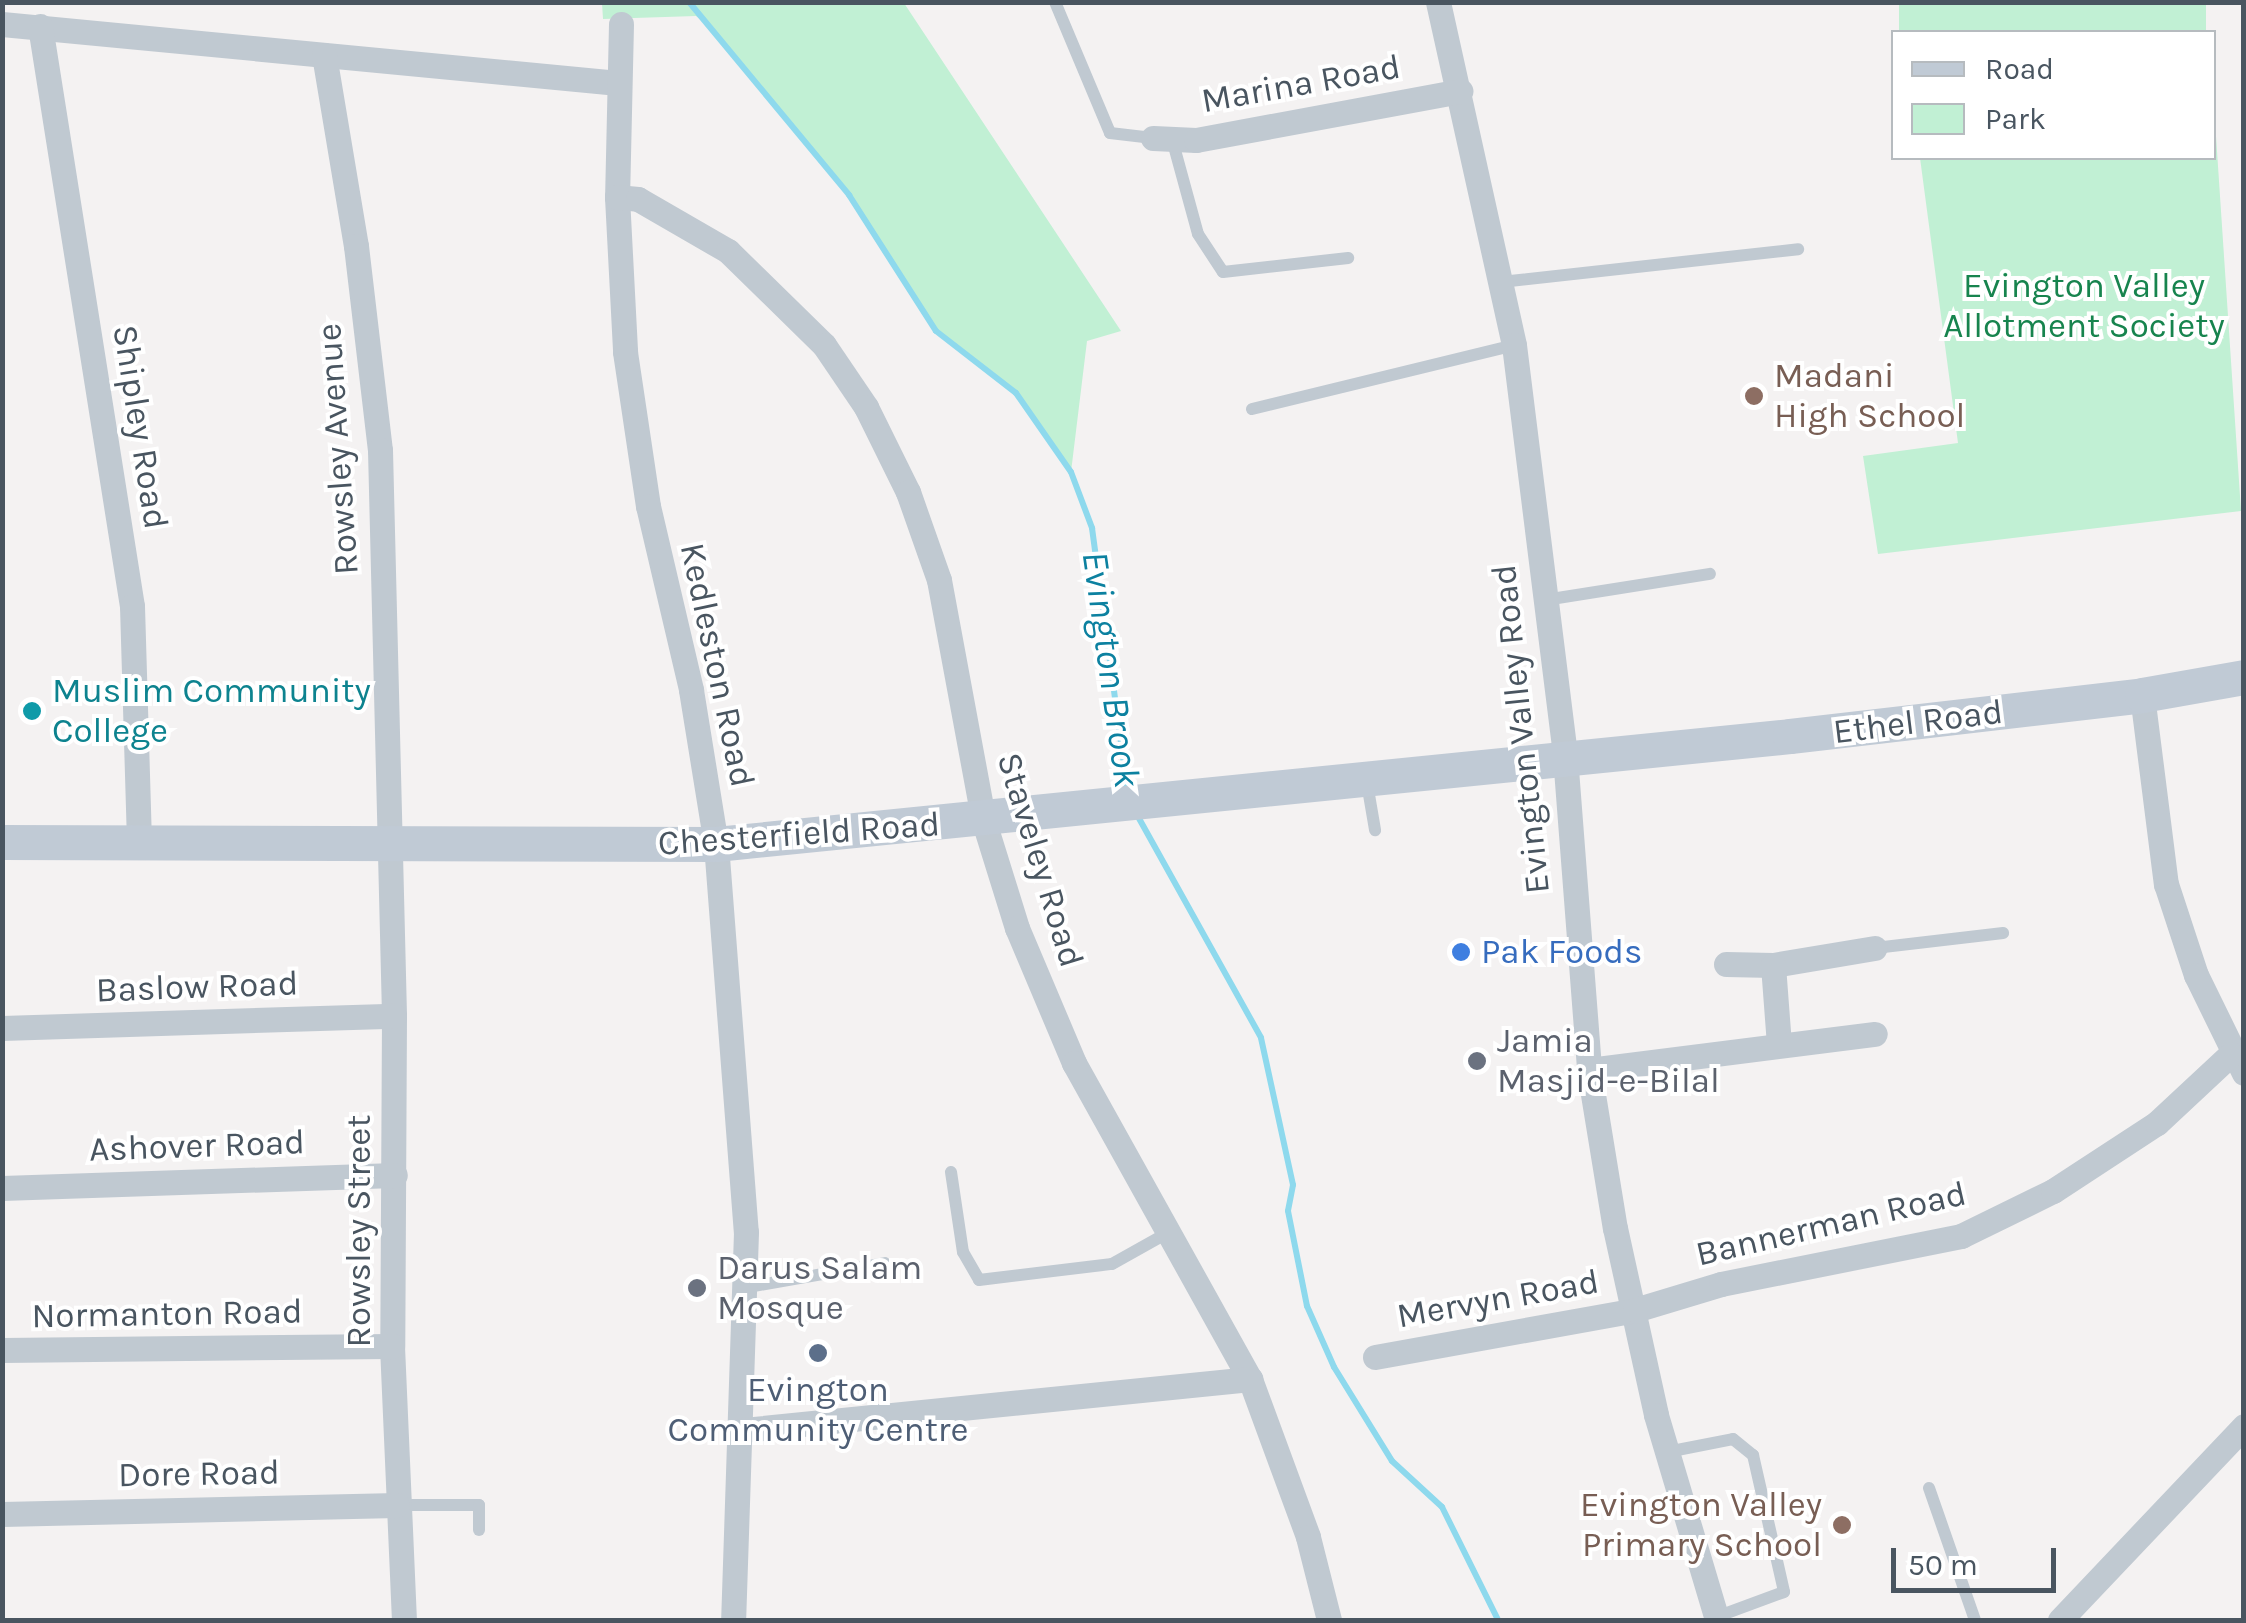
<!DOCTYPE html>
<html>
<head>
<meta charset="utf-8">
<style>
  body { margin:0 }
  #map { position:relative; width:2246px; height:1623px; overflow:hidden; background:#f4f2f2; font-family:Karla,sans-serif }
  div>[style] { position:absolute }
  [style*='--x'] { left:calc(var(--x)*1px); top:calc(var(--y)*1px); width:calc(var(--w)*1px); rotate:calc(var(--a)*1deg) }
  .green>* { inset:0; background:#c1f0d4; transform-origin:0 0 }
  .stream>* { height:6px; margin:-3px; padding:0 3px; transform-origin:3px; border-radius:3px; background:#8ed9ed }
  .lane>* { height:12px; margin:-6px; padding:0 6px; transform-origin:6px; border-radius:6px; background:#c0c9d1 }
  .street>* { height:25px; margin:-12.5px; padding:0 12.5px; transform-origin:12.5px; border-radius:12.5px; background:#c0c9d1 }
  .secondary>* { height:35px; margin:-17.5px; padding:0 17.5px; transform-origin:17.5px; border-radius:17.5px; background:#c0cad5 }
  .dots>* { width:28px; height:28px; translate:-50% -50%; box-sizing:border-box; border:5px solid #fff; border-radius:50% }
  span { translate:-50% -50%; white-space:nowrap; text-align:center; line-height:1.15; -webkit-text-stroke:8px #fff; paint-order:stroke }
  .street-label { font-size:35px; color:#495560 }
  .park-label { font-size:35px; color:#17844e }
  .education-label { font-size:35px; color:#785e54 }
  .left { translate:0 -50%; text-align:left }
  .right { translate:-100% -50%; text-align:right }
  .culture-label { font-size:35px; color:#0d838f }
  .shop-label { font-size:35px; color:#366cbe }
  .worship-label { font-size:35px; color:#5b616d }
  .service-label { font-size:35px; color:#4e5e75 }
  .water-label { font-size:38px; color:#0c81a0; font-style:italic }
  .frame { position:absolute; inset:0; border:5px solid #495560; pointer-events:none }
  .legend { position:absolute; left:1891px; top:30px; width:325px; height:130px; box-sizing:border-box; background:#fff; border:2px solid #b6bbbf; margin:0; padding:12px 18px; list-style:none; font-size:30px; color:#495560 }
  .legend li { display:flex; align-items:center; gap:20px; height:50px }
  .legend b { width:50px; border:2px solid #b6bbbf }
  .scale { position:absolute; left:1891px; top:1548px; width:165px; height:45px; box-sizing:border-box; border:5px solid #495560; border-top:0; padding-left:12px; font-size:30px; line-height:35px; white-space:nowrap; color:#495560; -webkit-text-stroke:8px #fff; paint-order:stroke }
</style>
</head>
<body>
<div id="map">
  <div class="green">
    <i style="clip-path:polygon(602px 3px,904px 3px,1121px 331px,1087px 341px,1071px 472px,1016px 393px,936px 331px,849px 195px,716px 32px,696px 16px,603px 19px)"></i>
    <i style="left:1899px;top:3px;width:307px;height:29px"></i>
    <i style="clip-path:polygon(2214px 106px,2241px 511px,1878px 554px,1863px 456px,1958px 443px,1920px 158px,2214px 158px)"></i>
  </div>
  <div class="stream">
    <i style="--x:689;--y:2;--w:251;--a:50.3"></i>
    <i style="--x:849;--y:195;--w:161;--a:57.4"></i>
    <i style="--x:936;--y:331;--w:101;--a:37.8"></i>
    <i style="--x:1016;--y:393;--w:96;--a:55.2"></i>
    <i style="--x:1071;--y:472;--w:60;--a:69.4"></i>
    <i style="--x:1092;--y:528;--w:267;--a:82.3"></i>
    <i style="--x:1136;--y:813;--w:257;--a:60.9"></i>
    <i style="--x:1261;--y:1038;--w:150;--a:77.7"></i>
    <i style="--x:1293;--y:1185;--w:26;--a:101"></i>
    <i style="--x:1288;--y:1211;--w:97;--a:78.7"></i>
    <i style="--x:1307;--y:1306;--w:67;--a:66.1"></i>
    <i style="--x:1334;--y:1367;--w:110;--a:58.3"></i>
    <i style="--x:1392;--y:1461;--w:68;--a:42.6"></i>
    <i style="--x:1442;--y:1507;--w:126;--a:63.6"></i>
  </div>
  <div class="lane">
    <i style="--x:1055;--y:2;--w:142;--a:67.2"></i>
    <i style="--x:1110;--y:133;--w:43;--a:6.6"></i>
    <i style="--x:1172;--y:139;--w:98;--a:74.7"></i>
    <i style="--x:1198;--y:234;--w:45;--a:56.7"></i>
    <i style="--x:1223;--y:272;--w:126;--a:-6.4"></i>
    <i style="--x:1501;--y:282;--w:299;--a:-6.3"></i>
    <i style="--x:1252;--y:409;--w:270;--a:-13.7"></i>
    <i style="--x:1545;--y:600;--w:167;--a:-9"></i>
    <i style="--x:1367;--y:783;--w:48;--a:80.3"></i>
    <i style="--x:1875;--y:948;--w:129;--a:-6.7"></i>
    <i style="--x:951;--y:1172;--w:81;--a:81.5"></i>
    <i style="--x:963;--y:1252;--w:32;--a:60"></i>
    <i style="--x:979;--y:1280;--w:134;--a:-6.9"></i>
    <i style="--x:1112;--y:1264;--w:65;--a:-29.3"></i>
    <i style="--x:748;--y:1287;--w:139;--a:-9.9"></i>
    <i style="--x:1667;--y:1452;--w:67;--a:-11.1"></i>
    <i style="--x:1733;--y:1439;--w:26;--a:39"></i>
    <i style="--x:1753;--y:1455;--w:140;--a:77.2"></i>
    <i style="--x:1784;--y:1592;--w:72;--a:159.8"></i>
    <i style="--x:1929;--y:1488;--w:140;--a:70.8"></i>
    <i style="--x:397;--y:1505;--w:82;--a:0"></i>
    <i style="--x:479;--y:1505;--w:25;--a:90"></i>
  </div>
  <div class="street">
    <i style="--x:1438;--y:2;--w:351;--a:77.5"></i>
    <i style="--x:1514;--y:345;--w:414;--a:82.9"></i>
    <i style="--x:1565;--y:756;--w:315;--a:85.6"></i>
    <i style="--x:1589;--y:1070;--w:160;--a:80.7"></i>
    <i style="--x:1615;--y:1228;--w:191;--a:77.6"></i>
    <i style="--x:1656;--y:1415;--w:214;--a:73.4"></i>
    <i style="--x:2;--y:24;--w:619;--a:5.47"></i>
    <i style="--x:621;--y:24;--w:173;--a:91.3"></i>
    <i style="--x:617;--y:197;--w:155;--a:87"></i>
    <i style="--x:625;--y:352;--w:156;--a:81.5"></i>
    <i style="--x:648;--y:506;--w:189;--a:76.8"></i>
    <i style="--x:691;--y:690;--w:156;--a:80.8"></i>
    <i style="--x:716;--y:844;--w:389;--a:85.6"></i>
    <i style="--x:746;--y:1232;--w:388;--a:91.9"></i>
    <i style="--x:40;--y:26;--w:587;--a:80.99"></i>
    <i style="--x:132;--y:606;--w:235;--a:88.3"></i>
    <i style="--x:324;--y:55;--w:194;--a:80.5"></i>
    <i style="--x:356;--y:246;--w:205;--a:83.3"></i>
    <i style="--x:380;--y:450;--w:566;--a:88.58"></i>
    <i style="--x:394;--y:1016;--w:330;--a:90.3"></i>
    <i style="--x:392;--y:1346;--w:274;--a:87.5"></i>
    <i style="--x:1153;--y:138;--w:43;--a:2.7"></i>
    <i style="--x:1196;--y:140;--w:269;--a:-10.5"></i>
    <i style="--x:617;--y:197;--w:21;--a:5"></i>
    <i style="--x:638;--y:199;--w:104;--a:30"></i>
    <i style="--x:728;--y:251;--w:134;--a:44.4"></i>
    <i style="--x:824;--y:345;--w:75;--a:55.9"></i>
    <i style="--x:866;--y:407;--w:95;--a:63.7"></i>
    <i style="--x:908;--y:492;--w:93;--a:70.6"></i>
    <i style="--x:939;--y:580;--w:246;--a:79.5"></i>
    <i style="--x:984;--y:822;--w:111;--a:72.7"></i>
    <i style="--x:1017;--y:928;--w:147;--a:67.1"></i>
    <i style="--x:1074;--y:1063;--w:362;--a:60.9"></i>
    <i style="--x:1250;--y:1379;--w:168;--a:69.8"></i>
    <i style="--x:1308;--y:1537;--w:86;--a:75.8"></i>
    <i style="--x:2142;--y:695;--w:191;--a:82.8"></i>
    <i style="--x:2166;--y:884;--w:96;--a:71.8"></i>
    <i style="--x:2196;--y:975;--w:109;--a:63.9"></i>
    <i style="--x:1726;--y:964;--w:47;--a:1.2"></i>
    <i style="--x:1773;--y:965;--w:103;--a:-9.5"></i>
    <i style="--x:1773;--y:965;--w:80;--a:85.7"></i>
    <i style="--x:2;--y:1028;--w:392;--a:-1.8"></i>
    <i style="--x:1589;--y:1070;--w:288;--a:-7.2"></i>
    <i style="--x:2;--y:1188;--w:393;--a:-1.9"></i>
    <i style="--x:2;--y:1350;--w:390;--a:-0.6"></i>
    <i style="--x:1375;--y:1357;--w:264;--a:-10.2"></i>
    <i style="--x:1635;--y:1310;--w:90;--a:-16.8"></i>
    <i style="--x:1721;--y:1284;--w:245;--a:-11.3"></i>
    <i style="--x:1961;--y:1236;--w:102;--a:-26.1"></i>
    <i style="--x:2053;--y:1191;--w:124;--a:-33.2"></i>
    <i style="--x:2157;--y:1123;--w:101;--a:-43"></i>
    <i style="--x:743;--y:1430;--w:510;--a:-5.74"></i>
    <i style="--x:2;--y:1514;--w:395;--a:-1.3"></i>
    <i style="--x:2060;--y:1620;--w:267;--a:-46.5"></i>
  </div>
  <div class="secondary">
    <i style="--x:2;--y:842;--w:714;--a:0.16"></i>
    <i style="--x:716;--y:844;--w:1079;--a:-5.74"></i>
    <i style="--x:1790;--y:736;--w:354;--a:-6.6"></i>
    <i style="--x:2142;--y:695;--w:104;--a:-10"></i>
  </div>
  <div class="dots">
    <i style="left:1754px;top:396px;background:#8d6e63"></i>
    <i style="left:32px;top:711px;background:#0f9aa8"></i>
    <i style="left:1461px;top:952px;background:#3f7fe0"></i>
    <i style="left:1477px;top:1061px;background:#6b7280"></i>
    <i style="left:697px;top:1288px;background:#6b7280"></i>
    <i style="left:818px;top:1353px;background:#5c6f8a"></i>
    <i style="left:1842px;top:1525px;background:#8d6e63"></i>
  </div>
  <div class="street-label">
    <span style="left:1301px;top:84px;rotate:-10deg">Marina Road</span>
    <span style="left:140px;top:427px;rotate:81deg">Shipley Road</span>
    <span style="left:338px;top:449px;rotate:-94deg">Rowsley Avenue</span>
    <span style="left:717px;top:665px;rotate:78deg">Kedleston Road</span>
    <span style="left:1918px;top:722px;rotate:-7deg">Ethel Road</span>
    <span style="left:1521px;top:729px;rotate:-96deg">Evington Valley Road</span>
    <span style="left:799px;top:834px;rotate:-4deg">Chesterfield Road</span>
    <span style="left:1040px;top:860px;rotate:73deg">Staveley Road</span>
    <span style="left:197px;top:987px;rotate:-2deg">Baslow Road</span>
    <span style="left:197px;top:1146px;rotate:-2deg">Ashover Road</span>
    <span style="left:1831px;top:1224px;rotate:-13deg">Bannerman Road</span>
    <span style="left:359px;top:1231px;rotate:-90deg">Rowsley Street</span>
    <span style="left:1498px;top:1299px;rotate:-10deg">Mervyn Road</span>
    <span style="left:167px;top:1314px;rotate:-1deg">Normanton Road</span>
    <span style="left:199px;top:1474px;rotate:-1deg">Dore Road</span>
  </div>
  <div class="park-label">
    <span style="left:2084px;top:306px">Evington Valley<br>Allotment Society</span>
  </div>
  <div class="education-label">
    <span class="left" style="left:1774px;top:396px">Madani<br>High School</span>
    <span class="right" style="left:1822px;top:1525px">Evington Valley<br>Primary School</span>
  </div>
  <div class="culture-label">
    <span class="left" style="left:52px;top:711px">Muslim Community<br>College</span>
  </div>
  <div class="shop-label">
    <span class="left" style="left:1481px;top:952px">Pak Foods</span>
  </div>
  <div class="worship-label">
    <span class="left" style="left:1497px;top:1061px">Jamia<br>Masjid-e-Bilal</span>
    <span class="left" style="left:717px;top:1288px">Darus Salam<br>Mosque</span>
  </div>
  <div class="service-label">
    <span style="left:818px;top:1410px">Evington<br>Community Centre</span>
  </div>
  <div class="water-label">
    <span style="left:1111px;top:669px;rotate:82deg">Evington Brook</span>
  </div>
  <div class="frame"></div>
  <ul class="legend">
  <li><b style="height:12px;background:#c0cad5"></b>Road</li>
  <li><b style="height:28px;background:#c1f0d4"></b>Park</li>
  </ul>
  <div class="scale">50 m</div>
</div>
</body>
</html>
